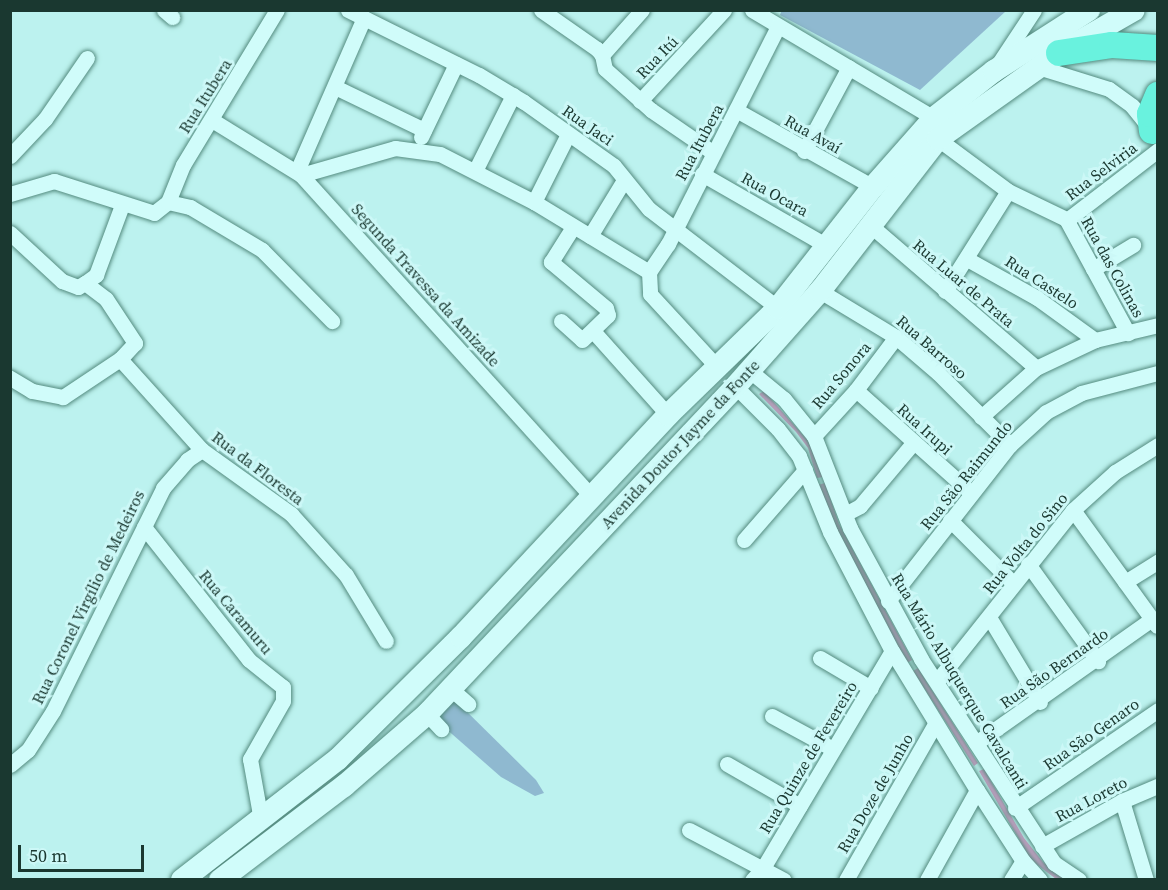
<!DOCTYPE html>
<html>
<head>
<meta charset="utf-8">
<style>
  body { margin:0 }
  #map { position:relative; width:1168px; height:890px; overflow:hidden; background:#bcf2ef; font-family:"Source Serif 4",serif }
  div>[style] { position:absolute }
  [style*='--x'] { left:calc(var(--x)*1px); top:calc(var(--y)*1px); width:calc(var(--w)*1px); rotate:calc(var(--a)*1deg) }
  .green>* { inset:0; background:#8fb9d0 }
  .water>* { inset:0; background:#c1a0c2 }
  .roads { filter:drop-shadow(0 0 2px #548b7f) drop-shadow(0 0 2px #548b7f) }
  .minor>* { height:15px; margin:-7.5px; padding:0 7.5px; transform-origin:7.5px; border-radius:7.5px; background:#d0fcfa }
  .secondary>* { height:22px; margin:-11px; padding:0 11px; transform-origin:11px; border-radius:11px; background:#d0fcfa }
  .trunk>* { height:26px; margin:-13px; padding:0 13px; transform-origin:13px; border-radius:13px; background:#69f2de }
  span { translate:-50% -50%; white-space:nowrap; text-align:center; line-height:1.15; -webkit-text-stroke:6px #ccf8f7; paint-order:stroke }
  .street-label { font-size:16px; color:#1a3830 }
  .frame { position:absolute; inset:0; border:12px solid #1a3830; pointer-events:none }
  .scale { position:absolute; left:18px; top:845px; width:126px; height:27px; box-sizing:border-box; border:3px solid #1a3830; border-top:0; padding-left:8px; font-size:18px; line-height:21px; white-space:nowrap; color:#1a3830; -webkit-text-stroke:4px #ccf8f7; paint-order:stroke }
</style>
</head>
<body>
<div id="map">
  <div class="green">
    <i style="clip-path:polygon(782px 10px,1006px 10px,1006px 11px,920px 90px,780px 15px)"></i>
    <i style="clip-path:polygon(455px 700px,536px 780px,544px 793px,535px 796px,501px 777px,436px 720px)"></i>
  </div>
  <div class="water">
    <i style="clip-path:polygon(764px 391px,811px 444px,823px 477px,817px 478px,808px 448px,796px 432px,759px 394px)"></i>
    <i style="clip-path:polygon(825px 483px,839px 524px,912px 660px,907px 663px,834px 527px,818px 485px)"></i>
    <i style="clip-path:polygon(918px 668px,978px 763px,974px 766px,913px 671px)"></i>
    <i style="clip-path:polygon(984px 769px,1024px 838px,1043px 862px,1065px 879px,1056px 879px,1031px 860px,979px 771px)"></i>
  </div>
  <div class="roads">
    <div class="minor">
      <i style="--x:164;--y:10;--w:11;--a:41"></i>
      <i style="--x:348;--y:10;--w:146;--a:26.4"></i>
      <i style="--x:479;--y:75;--w:52;--a:31"></i>
      <i style="--x:524;--y:102;--w:110;--a:35.4"></i>
      <i style="--x:614;--y:166;--w:55;--a:50.9"></i>
      <i style="--x:649;--y:209;--w:163;--a:37.5"></i>
      <i style="--x:541;--y:10;--w:68;--a:34.9"></i>
      <i style="--x:597;--y:49;--w:8;--a:50"></i>
      <i style="--x:602;--y:55;--w:14;--a:78"></i>
      <i style="--x:605;--y:69;--w:62;--a:41.7"></i>
      <i style="--x:651;--y:110;--w:74;--a:34.5"></i>
      <i style="--x:752;--y:10;--w:212;--a:30.7"></i>
      <i style="--x:602;--y:55;--w:60;--a:-48.4"></i>
      <i style="--x:999;--y:63;--w:64;--a:-56.6"></i>
      <i style="--x:1038;--y:67;--w:74;--a:17.2"></i>
      <i style="--x:1109;--y:89;--w:29;--a:36"></i>
      <i style="--x:1132;--y:106;--w:28;--a:51"></i>
      <i style="--x:335;--y:87;--w:99;--a:25.8"></i>
      <i style="--x:640;--y:101;--w:124;--a:-47.3"></i>
      <i style="--x:736;--y:110;--w:157;--a:29.3"></i>
      <i style="--x:212;--y:120;--w:105;--a:31.7"></i>
      <i style="--x:301;--y:175;--w:434;--a:47.9"></i>
      <i style="--x:421;--y:137;--w:81;--a:-64.4"></i>
      <i style="--x:938;--y:139;--w:87;--a:36.6"></i>
      <i style="--x:1008;--y:191;--w:64;--a:25.8"></i>
      <i style="--x:1066;--y:219;--w:130;--a:61.5"></i>
      <i style="--x:804;--y:151;--w:95;--a:-61.8"></i>
      <i style="--x:10;--y:156;--w:51;--a:-46.6"></i>
      <i style="--x:45;--y:119;--w:74;--a:-55.5"></i>
      <i style="--x:297;--y:171;--w:167;--a:-66.4"></i>
      <i style="--x:475;--y:171;--w:85;--a:-63.4"></i>
      <i style="--x:702;--y:174;--w:146;--a:29.9"></i>
      <i style="--x:301;--y:175;--w:98;--a:-16"></i>
      <i style="--x:395;--y:148;--w:45;--a:7.6"></i>
      <i style="--x:440;--y:154;--w:106;--a:27.1"></i>
      <i style="--x:534;--y:202;--w:135;--a:31.3"></i>
      <i style="--x:649;--y:272;--w:22;--a:87"></i>
      <i style="--x:650;--y:294;--w:100;--a:47.4"></i>
      <i style="--x:10;--y:194;--w:46;--a:-16.5"></i>
      <i style="--x:54;--y:181;--w:105;--a:17.7"></i>
      <i style="--x:154;--y:213;--w:18;--a:-38"></i>
      <i style="--x:168;--y:202;--w:23;--a:13"></i>
      <i style="--x:190;--y:207;--w:84;--a:30.8"></i>
      <i style="--x:262;--y:250;--w:100;--a:45.4"></i>
      <i style="--x:168;--y:202;--w:40;--a:-68"></i>
      <i style="--x:183;--y:165;--w:181;--a:-58.8"></i>
      <i style="--x:534;--y:202;--w:76;--a:-63.4"></i>
      <i style="--x:1067;--y:220;--w:115;--a:-37.6"></i>
      <i style="--x:870;--y:225;--w:219;--a:40.7"></i>
      <i style="--x:10;--y:233;--w:71;--a:42.7"></i>
      <i style="--x:62;--y:281;--w:17;--a:21"></i>
      <i style="--x:78;--y:287;--w:8;--a:-30"></i>
      <i style="--x:85;--y:283;--w:26;--a:37"></i>
      <i style="--x:106;--y:299;--w:53;--a:56.6"></i>
      <i style="--x:135;--y:343;--w:22;--a:133"></i>
      <i style="--x:120;--y:359;--w:69;--a:146.3"></i>
      <i style="--x:63;--y:397;--w:32;--a:-169"></i>
      <i style="--x:32;--y:391;--w:26;--a:-149"></i>
      <i style="--x:590;--y:236;--w:66;--a:-58.7"></i>
      <i style="--x:967;--y:259;--w:80;--a:29.1"></i>
      <i style="--x:1037;--y:298;--w:72;--a:35.9"></i>
      <i style="--x:1093;--y:269;--w:47;--a:-31"></i>
      <i style="--x:649;--y:272;--w:34;--a:-56"></i>
      <i style="--x:668;--y:244;--w:244;--a:-63.2"></i>
      <i style="--x:85;--y:283;--w:14;--a:-36"></i>
      <i style="--x:96;--y:275;--w:75;--a:-69.6"></i>
      <i style="--x:820;--y:291;--w:89;--a:31.2"></i>
      <i style="--x:896;--y:337;--w:55;--a:40.6"></i>
      <i style="--x:938;--y:373;--w:102;--a:45"></i>
      <i style="--x:945;--y:291;--w:118;--a:-57.8"></i>
      <i style="--x:561;--y:321;--w:28;--a:42"></i>
      <i style="--x:582;--y:340;--w:36;--a:-44"></i>
      <i style="--x:608;--y:315;--w:7;--a:-106"></i>
      <i style="--x:606;--y:308;--w:72;--a:-140.1"></i>
      <i style="--x:551;--y:262;--w:41;--a:-57.8"></i>
      <i style="--x:593;--y:331;--w:113;--a:48.2"></i>
      <i style="--x:120;--y:359;--w:122;--a:48"></i>
      <i style="--x:202;--y:450;--w:110;--a:35.7"></i>
      <i style="--x:291;--y:514;--w:82;--a:48"></i>
      <i style="--x:346;--y:575;--w:77;--a:58.8"></i>
      <i style="--x:750;--y:371;--w:44;--a:39.5"></i>
      <i style="--x:784;--y:399;--w:48;--a:51"></i>
      <i style="--x:814;--y:436;--w:99;--a:68.6"></i>
      <i style="--x:850;--y:528;--w:149;--a:61.5"></i>
      <i style="--x:921;--y:659;--w:244;--a:56.9"></i>
      <i style="--x:1054;--y:863;--w:30;--a:34"></i>
      <i style="--x:736;--y:387;--w:59;--a:45"></i>
      <i style="--x:778;--y:429;--w:34;--a:52"></i>
      <i style="--x:799;--y:456;--w:82;--a:67.8"></i>
      <i style="--x:830;--y:532;--w:134;--a:62.5"></i>
      <i style="--x:892;--y:651;--w:163;--a:58.6"></i>
      <i style="--x:977;--y:790;--w:85;--a:57.1"></i>
      <i style="--x:1023;--y:861;--w:25;--a:48"></i>
      <i style="--x:856;--y:390;--w:154;--a:41.8"></i>
      <i style="--x:981;--y:417;--w:74;--a:-41.7"></i>
      <i style="--x:1036;--y:368;--w:65;--a:-25.4"></i>
      <i style="--x:1095;--y:340;--w:65;--a:-13.4"></i>
      <i style="--x:814;--y:436;--w:62;--a:-47.6"></i>
      <i style="--x:856;--y:390;--w:66;--a:-53"></i>
      <i style="--x:1073;--y:510;--w:143;--a:54.1"></i>
      <i style="--x:845;--y:514;--w:17;--a:-28"></i>
      <i style="--x:860;--y:506;--w:82;--a:-49.9"></i>
      <i style="--x:950;--y:520;--w:89;--a:45"></i>
      <i style="--x:144;--y:527;--w:169;--a:51.7"></i>
      <i style="--x:249;--y:660;--w:43;--a:38.5"></i>
      <i style="--x:283;--y:687;--w:14;--a:90"></i>
      <i style="--x:283;--y:701;--w:67;--a:119.6"></i>
      <i style="--x:250;--y:759;--w:62;--a:79.8"></i>
      <i style="--x:744;--y:540;--w:93;--a:-48.9"></i>
      <i style="--x:1028;--y:564;--w:120;--a:54.2"></i>
      <i style="--x:1125;--y:582;--w:39;--a:-32"></i>
      <i style="--x:888;--y:601;--w:198;--a:-52"></i>
      <i style="--x:1010;--y:445;--w:49;--a:-42.5"></i>
      <i style="--x:1046;--y:412;--w:40;--a:-28"></i>
      <i style="--x:1081;--y:393;--w:80;--a:-14.6"></i>
      <i style="--x:989;--y:617;--w:99;--a:59"></i>
      <i style="--x:820;--y:658;--w:59;--a:30.5"></i>
      <i style="--x:937;--y:681;--w:218;--a:-51.5"></i>
      <i style="--x:1073;--y:510;--w:57;--a:-42.1"></i>
      <i style="--x:1115;--y:472;--w:51;--a:-32.1"></i>
      <i style="--x:451;--y:689;--w:23;--a:41"></i>
      <i style="--x:427;--y:714;--w:21;--a:47"></i>
      <i style="--x:772;--y:716;--w:69;--a:28.4"></i>
      <i style="--x:976;--y:743;--w:215;--a:-35.2"></i>
      <i style="--x:727;--y:764;--w:84;--a:29.9"></i>
      <i style="--x:10;--y:765;--w:23;--a:-40"></i>
      <i style="--x:28;--y:750;--w:46;--a:-57.3"></i>
      <i style="--x:53;--y:711;--w:249;--a:-63.7"></i>
      <i style="--x:163;--y:488;--w:37;--a:-49"></i>
      <i style="--x:187;--y:460;--w:18;--a:-34"></i>
      <i style="--x:1122;--y:801;--w:83;--a:73.1"></i>
      <i style="--x:1015;--y:808;--w:173;--a:-34.4"></i>
      <i style="--x:689;--y:830;--w:107;--a:27.8"></i>
      <i style="--x:1042;--y:846;--w:92;--a:-29.4"></i>
      <i style="--x:1122;--y:801;--w:39;--a:-23"></i>
      <i style="--x:752;--y:880;--w:16;--a:-47"></i>
      <i style="--x:763;--y:868;--w:252;--a:-59.3"></i>
      <i style="--x:846;--y:880;--w:180;--a:-60.3"></i>
      <i style="--x:927;--y:880;--w:103;--a:-60.9"></i>
      <i style="--x:1011;--y:880;--w:22;--a:-58"></i>
    </div>
    <div class="secondary">
      <i style="--x:182;--y:880;--w:197;--a:-37.8"></i>
      <i style="--x:338;--y:759;--w:173;--a:-44.8"></i>
      <i style="--x:461;--y:637;--w:304;--a:-47"></i>
      <i style="--x:668;--y:415;--w:153;--a:-44.2"></i>
      <i style="--x:778;--y:308;--w:154;--a:-51.9"></i>
      <i style="--x:873;--y:187;--w:92;--a:-48.5"></i>
      <i style="--x:934;--y:118;--w:76;--a:-38.1"></i>
      <i style="--x:994;--y:71;--w:113;--a:-32.7"></i>
      <i style="--x:220;--y:880;--w:156;--a:-37.2"></i>
      <i style="--x:344;--y:786;--w:110;--a:-40.9"></i>
      <i style="--x:427;--y:714;--w:449;--a:-46.7"></i>
      <i style="--x:735;--y:387;--w:128;--a:-48.5"></i>
      <i style="--x:820;--y:291;--w:192;--a:-52.2"></i>
      <i style="--x:938;--y:139;--w:148;--a:-35.4"></i>
      <i style="--x:1059;--y:53;--w:86;--a:-29.8"></i>
    </div>
    <div class="trunk">
      <i style="--x:1059;--y:53;--w:54;--a:-8.6"></i>
      <i style="--x:1112;--y:45;--w:46;--a:3.7"></i>
      <i style="--x:1152;--y:131;--w:17;--a:-97"></i>
      <i style="--x:1150;--y:114;--w:21;--a:-67"></i>
    </div>
  </div>
  <div class="street-label">
    <span style="left:657px;top:57px;rotate:-46deg">Rua Itú</span>
    <span style="left:205px;top:96px;rotate:-58deg">Rua Itubera</span>
    <span style="left:588px;top:125px;rotate:35deg">Rua Jaci</span>
    <span style="left:813px;top:134px;rotate:29deg">Rua Avaí</span>
    <span style="left:699px;top:142px;rotate:-62deg">Rua Itubera</span>
    <span style="left:1101px;top:171px;rotate:-37deg">Rua Selviria</span>
    <span style="left:775px;top:194px;rotate:29deg">Rua Ocara</span>
    <span style="left:1113px;top:267px;rotate:61deg">Rua das Colinas</span>
    <span style="left:1042px;top:282px;rotate:33deg">Rua Castelo</span>
    <span style="left:964px;top:283px;rotate:40deg">Rua Luar de Prata</span>
    <span style="left:426px;top:285px;rotate:48deg">Segunda Travessa da Amizade</span>
    <span style="left:932px;top:347px;rotate:41deg">Rua Barroso</span>
    <span style="left:841px;top:375px;rotate:-50deg">Rua Sonora</span>
    <span style="left:925px;top:429px;rotate:42deg">Rua Irupi</span>
    <span style="left:680px;top:444px;rotate:-47deg">Avenida Doutor Jayme da Fonte</span>
    <span style="left:258px;top:468px;rotate:37deg">Rua da Floresta</span>
    <span style="left:966px;top:475px;rotate:-51deg">Rua São Raimundo</span>
    <span style="left:1025px;top:543px;rotate:-51deg">Rua Volta do Sino</span>
    <span style="left:88px;top:597px;rotate:-64deg">Rua Coronel Virgílio de Medeiros</span>
    <span style="left:236px;top:612px;rotate:50deg">Rua Caramuru</span>
    <span style="left:1054px;top:668px;rotate:-35deg">Rua São Bernardo</span>
    <span style="left:960px;top:681px;rotate:59deg">Rua Mário Albuquerque Cavalcanti</span>
    <span style="left:1091px;top:734px;rotate:-35deg">Rua São Genaro</span>
    <span style="left:808px;top:757px;rotate:-59deg">Rua Quinze de Fevereiro</span>
    <span style="left:875px;top:793px;rotate:-60deg">Rua Doze de Junho</span>
    <span style="left:1091px;top:799px;rotate:-28deg">Rua Loreto</span>
  </div>
  <div class="frame"></div>
  <div class="scale">50 m</div>
</div>
</body>
</html>
